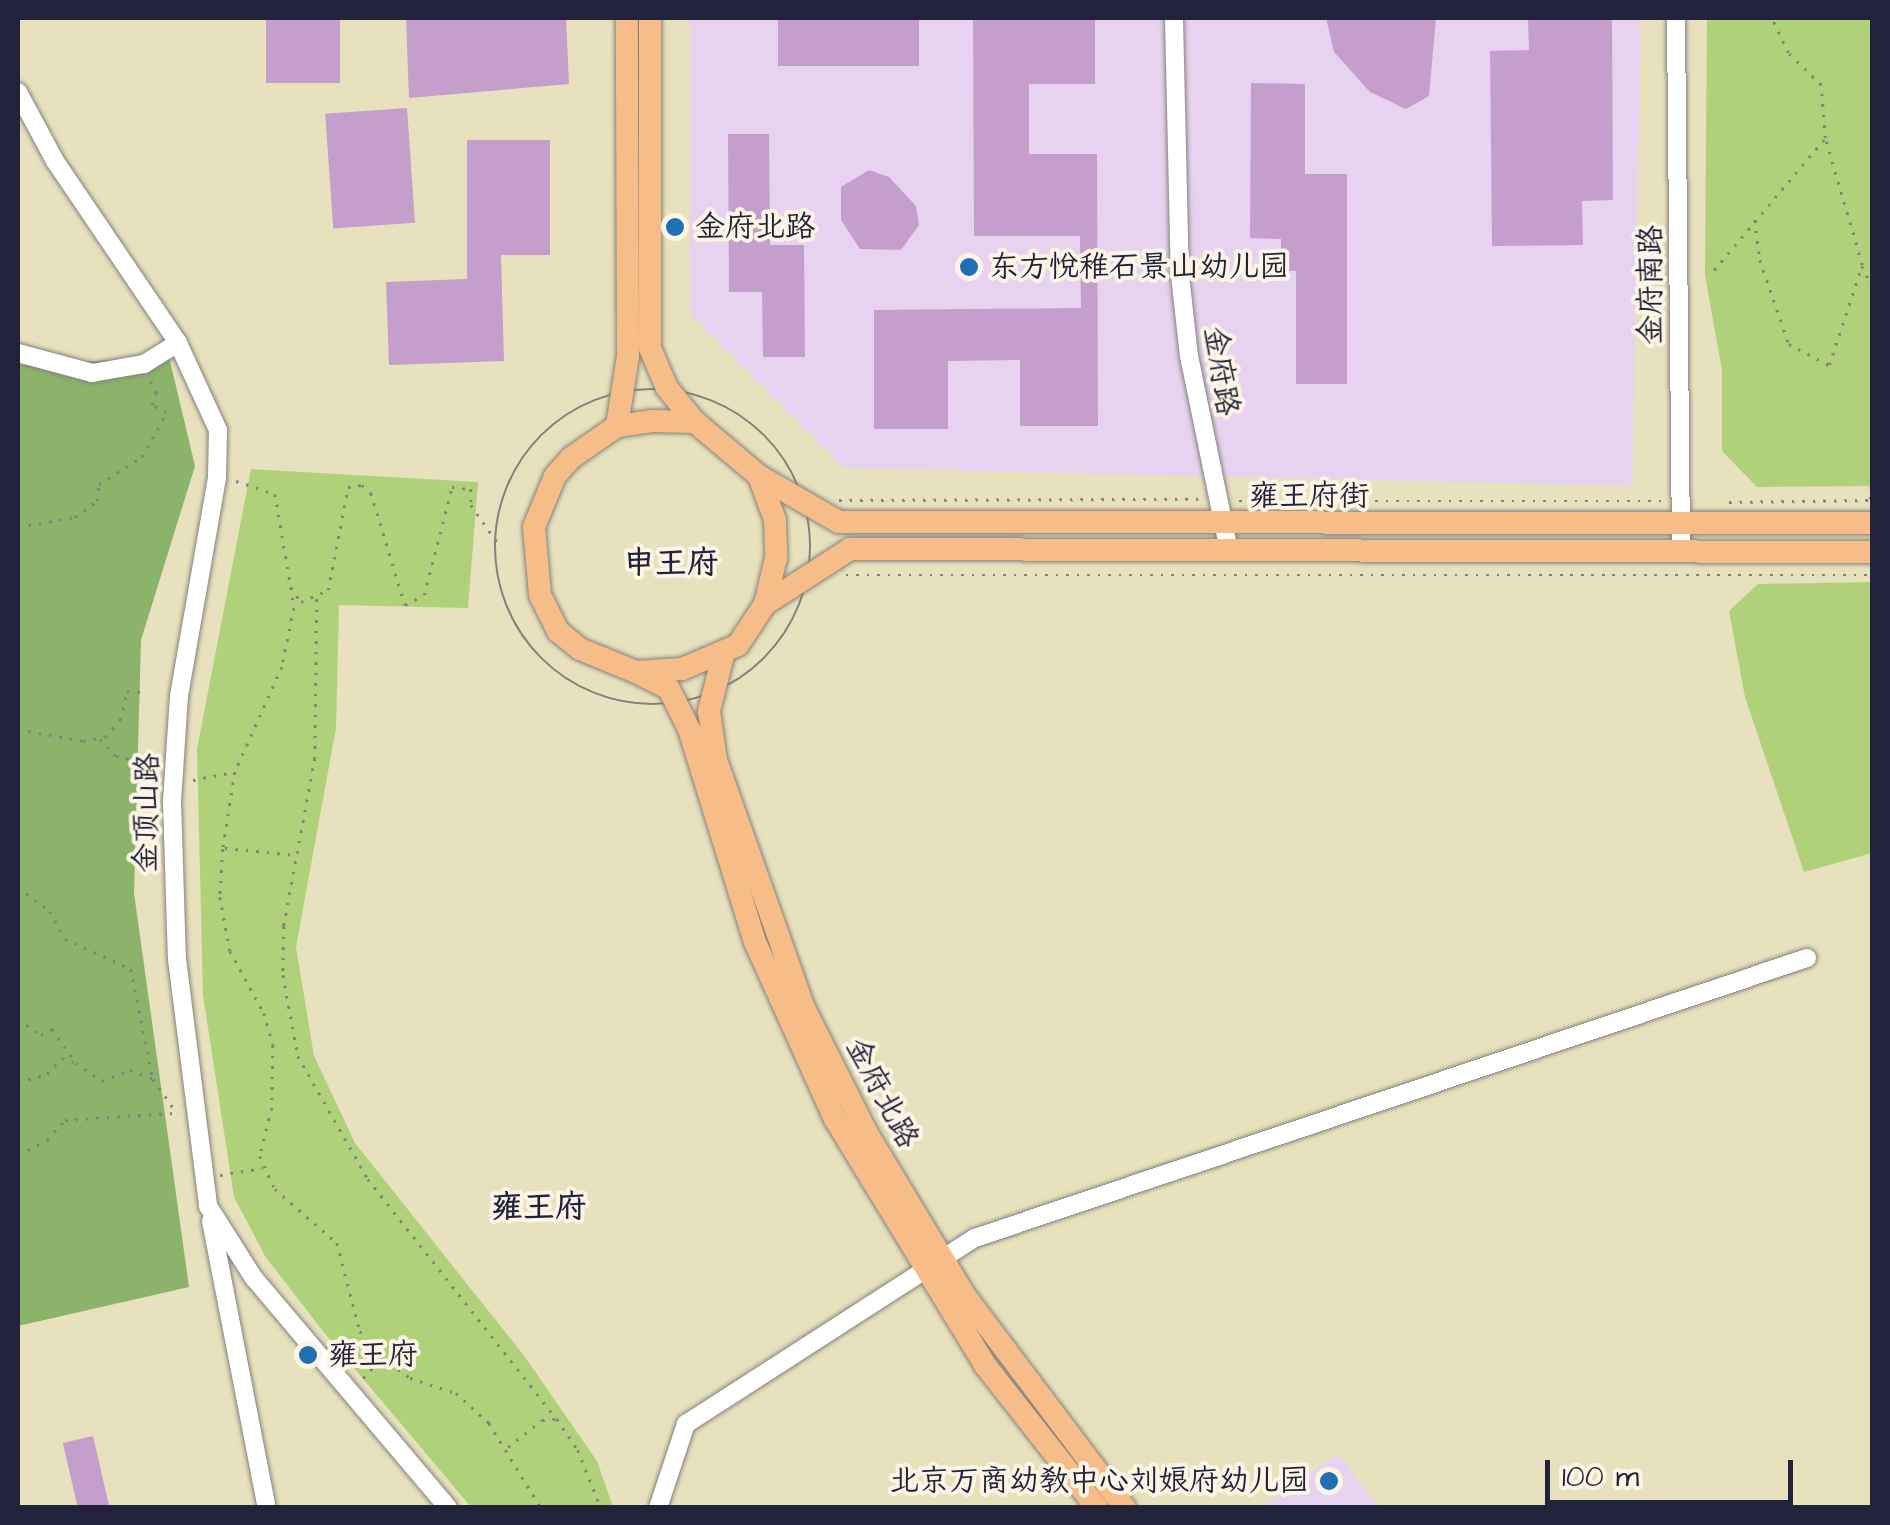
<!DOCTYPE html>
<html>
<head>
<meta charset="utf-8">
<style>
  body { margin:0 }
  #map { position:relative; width:1890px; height:1525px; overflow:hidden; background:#e7e1bd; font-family:"Architects Daughter","LXGW WenKai TC",sans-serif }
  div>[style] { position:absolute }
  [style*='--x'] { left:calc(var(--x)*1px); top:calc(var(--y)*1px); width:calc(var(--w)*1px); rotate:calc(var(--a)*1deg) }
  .built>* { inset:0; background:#e7d2ef }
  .green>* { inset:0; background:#afd179 }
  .forest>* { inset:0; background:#8bb369 }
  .building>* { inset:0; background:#c49fcb; transform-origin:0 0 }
  .path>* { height:2.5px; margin-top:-1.25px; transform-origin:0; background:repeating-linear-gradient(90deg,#84827c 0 2.5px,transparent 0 10.5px) }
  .path>.ring { margin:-1.25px; padding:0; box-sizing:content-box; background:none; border:2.5px solid #84827c; border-radius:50% }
  .roads { filter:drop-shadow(0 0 2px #84827c) drop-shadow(0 0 2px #84827c) }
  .minor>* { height:18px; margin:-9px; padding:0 9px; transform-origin:9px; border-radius:9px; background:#fff }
  .major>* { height:22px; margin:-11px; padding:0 11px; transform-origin:11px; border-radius:11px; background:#f7bd88 }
  .dots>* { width:28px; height:28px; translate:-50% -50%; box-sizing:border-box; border:5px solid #fcf5e5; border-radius:50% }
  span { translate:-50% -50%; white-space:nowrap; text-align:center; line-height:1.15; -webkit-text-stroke:8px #fcf5e5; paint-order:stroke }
  .poi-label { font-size:30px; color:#22223b }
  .left { translate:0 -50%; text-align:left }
  .right { translate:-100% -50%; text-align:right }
  .street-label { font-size:30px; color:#22223b }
  .neighbourhood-label { font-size:32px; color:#22223b; font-weight:700 }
  .frame { position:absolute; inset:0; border:20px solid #22223b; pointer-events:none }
  .scale { position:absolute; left:1545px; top:1460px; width:248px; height:45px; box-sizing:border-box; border:5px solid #22223b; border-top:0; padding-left:12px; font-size:30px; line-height:35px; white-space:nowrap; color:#22223b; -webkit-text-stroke:8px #fcf5e5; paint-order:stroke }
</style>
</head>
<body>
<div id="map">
  <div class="built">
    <i style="clip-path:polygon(690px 18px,1641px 18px,1632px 486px,844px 468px,690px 314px)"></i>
    <i style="clip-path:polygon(1338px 1454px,1379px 1507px,1261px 1507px)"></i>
  </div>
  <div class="green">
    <i style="clip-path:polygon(1707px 18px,1872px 18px,1872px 486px,1757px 487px,1722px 451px,1722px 370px,1705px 275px)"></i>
    <i style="clip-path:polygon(251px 469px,478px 482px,468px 608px,339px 605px,336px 728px,296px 947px,314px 1056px,355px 1143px,525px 1357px,597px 1461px,613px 1507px,471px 1507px,322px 1330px,265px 1256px,234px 1197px,203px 995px,197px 749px)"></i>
    <i style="clip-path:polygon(1872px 582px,1872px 853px,1804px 872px,1745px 697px,1729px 611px,1758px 584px)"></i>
  </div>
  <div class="forest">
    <i style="clip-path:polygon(169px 357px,195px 466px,141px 640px,134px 893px,189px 1287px,18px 1326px,18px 365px)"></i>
  </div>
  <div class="building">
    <i style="left:266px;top:18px;width:74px;height:65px"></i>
    <i style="clip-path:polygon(406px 18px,566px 18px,569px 84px,409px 98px)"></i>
    <i style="left:778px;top:18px;width:141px;height:48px"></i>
    <i style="clip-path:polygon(973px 18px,1095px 18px,1095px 84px,1029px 84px,1029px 154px,1097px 154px,1098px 426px,1020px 426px,1020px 360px,948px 361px,948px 429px,874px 429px,874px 310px,1081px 308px,1080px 236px,974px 236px)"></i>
    <i style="clip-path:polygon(1326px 18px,1436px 18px,1429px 96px,1406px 109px,1370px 92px,1334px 52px)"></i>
    <i style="clip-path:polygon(1528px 18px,1612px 18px,1613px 200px,1582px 201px,1583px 245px,1492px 246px,1490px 51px,1529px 50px)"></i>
    <i style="clip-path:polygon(1251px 83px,1305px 84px,1305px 174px,1347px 174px,1347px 384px,1296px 384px,1296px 271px,1281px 271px,1281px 239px,1250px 238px)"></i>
    <i style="left:407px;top:108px;width:115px;height:82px;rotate:86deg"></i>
    <i style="clip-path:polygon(728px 134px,769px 134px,770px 245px,804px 245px,805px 357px,763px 357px,762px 292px,729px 292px)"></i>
    <i style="clip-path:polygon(467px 140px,550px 140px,550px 255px,501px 255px,504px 361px,389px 365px,386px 282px,467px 279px)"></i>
    <i style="clip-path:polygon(869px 170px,889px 177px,916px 206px,919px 225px,901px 250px,860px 249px,841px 220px,841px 187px)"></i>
    <i style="left:93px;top:1436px;width:74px;height:31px;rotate:77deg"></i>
  </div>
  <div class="path">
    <i style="--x:1755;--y:220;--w:40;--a:82.9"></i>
    <i style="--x:1760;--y:260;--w:89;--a:71"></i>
    <i style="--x:1789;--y:344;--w:45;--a:27.7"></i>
    <i style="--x:1829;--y:365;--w:105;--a:-71.7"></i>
    <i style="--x:1862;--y:265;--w:132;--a:-106.2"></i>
    <i style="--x:1862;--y:266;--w:23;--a:65"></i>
    <i style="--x:1714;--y:270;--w:172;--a:-49.9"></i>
    <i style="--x:1825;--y:138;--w:53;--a:-94.3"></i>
    <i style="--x:1821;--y:85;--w:46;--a:-135.9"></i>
    <i style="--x:1788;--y:53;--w:38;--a:-115"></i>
    <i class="ring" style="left:495px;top:389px;width:313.5px;height:313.5px"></i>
    <i style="--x:1872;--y:436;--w:27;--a:90"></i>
    <i style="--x:236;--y:481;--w:41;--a:18.4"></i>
    <i style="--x:275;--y:494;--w:94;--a:80.2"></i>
    <i style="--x:291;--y:587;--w:18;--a:56"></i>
    <i style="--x:301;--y:602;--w:30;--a:-24"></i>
    <i style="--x:328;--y:590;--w:105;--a:-79"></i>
    <i style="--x:348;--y:487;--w:14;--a:-8"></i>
    <i style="--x:362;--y:485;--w:12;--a:42"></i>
    <i style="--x:371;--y:493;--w:117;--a:73.1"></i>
    <i style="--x:405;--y:605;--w:21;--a:-28"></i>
    <i style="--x:424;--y:595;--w:112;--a:-75.5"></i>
    <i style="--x:452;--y:487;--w:19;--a:6"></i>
    <i style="--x:471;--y:489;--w:16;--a:90"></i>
    <i style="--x:471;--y:505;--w:45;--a:54.9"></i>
    <i style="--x:1870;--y:499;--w:28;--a:-86"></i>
    <i style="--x:839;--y:500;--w:362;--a:-0.2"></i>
    <i style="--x:1239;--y:501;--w:422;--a:0"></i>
    <i style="--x:1729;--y:502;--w:143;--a:-0.8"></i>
    <i style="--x:18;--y:527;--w:58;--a:-10"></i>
    <i style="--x:75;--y:517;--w:27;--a:-36"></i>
    <i style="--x:97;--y:501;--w:17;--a:-83"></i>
    <i style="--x:99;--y:484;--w:51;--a:-32.1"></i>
    <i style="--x:142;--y:457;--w:50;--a:-61.4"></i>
    <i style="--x:166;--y:413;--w:16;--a:-150"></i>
    <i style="--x:152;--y:405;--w:13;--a:-72"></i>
    <i style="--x:156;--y:393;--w:14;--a:-115"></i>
    <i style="--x:846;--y:575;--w:1026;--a:0"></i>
    <i style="--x:291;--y:587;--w:21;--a:82"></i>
    <i style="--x:294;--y:608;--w:60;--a:101.5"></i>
    <i style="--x:282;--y:667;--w:115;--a:114.1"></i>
    <i style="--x:235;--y:772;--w:78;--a:98.9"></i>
    <i style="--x:223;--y:849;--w:48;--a:93.6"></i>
    <i style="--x:220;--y:897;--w:55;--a:79.5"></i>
    <i style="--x:230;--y:951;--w:71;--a:61.3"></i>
    <i style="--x:264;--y:1013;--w:33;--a:74"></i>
    <i style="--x:273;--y:1045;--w:63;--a:90.9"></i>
    <i style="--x:272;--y:1108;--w:49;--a:104"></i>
    <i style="--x:260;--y:1156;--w:36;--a:66"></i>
    <i style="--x:275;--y:1189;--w:82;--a:41.1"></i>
    <i style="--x:337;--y:1243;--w:91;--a:75.4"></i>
    <i style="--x:360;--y:1331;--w:23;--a:56"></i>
    <i style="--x:373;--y:1350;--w:46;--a:37.1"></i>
    <i style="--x:410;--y:1378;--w:48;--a:18.1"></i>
    <i style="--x:456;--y:1393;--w:45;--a:42.3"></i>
    <i style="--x:489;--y:1423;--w:100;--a:58.5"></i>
    <i style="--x:317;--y:599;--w:159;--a:90.7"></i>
    <i style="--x:315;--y:758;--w:171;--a:100.5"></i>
    <i style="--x:284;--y:926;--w:49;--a:91.2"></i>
    <i style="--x:283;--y:975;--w:82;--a:79.5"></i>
    <i style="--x:298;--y:1056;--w:142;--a:60.4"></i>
    <i style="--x:368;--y:1179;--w:305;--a:51.8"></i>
    <i style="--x:18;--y:729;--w:66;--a:10.5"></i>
    <i style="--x:83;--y:741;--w:22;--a:-10"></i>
    <i style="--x:105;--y:737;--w:23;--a:-49"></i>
    <i style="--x:120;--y:720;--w:30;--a:-76"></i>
    <i style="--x:127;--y:691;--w:18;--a:3"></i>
    <i style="--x:100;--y:739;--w:23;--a:47"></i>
    <i style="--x:116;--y:756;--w:19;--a:12"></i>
    <i style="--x:135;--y:760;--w:26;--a:40"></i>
    <i style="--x:193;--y:780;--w:41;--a:-11.3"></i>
    <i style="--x:225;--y:848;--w:71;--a:5.6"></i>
    <i style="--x:18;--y:887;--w:40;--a:37"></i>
    <i style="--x:50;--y:911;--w:32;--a:62"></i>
    <i style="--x:65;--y:939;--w:72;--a:24.4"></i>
    <i style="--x:131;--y:969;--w:112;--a:78.7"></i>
    <i style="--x:18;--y:1019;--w:28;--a:35"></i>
    <i style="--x:41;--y:1035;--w:13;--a:-29"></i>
    <i style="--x:52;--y:1029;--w:42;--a:54.8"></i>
    <i style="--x:76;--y:1063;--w:32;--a:35"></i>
    <i style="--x:102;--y:1081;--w:30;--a:-21"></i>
    <i style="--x:130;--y:1070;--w:25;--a:21"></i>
    <i style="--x:153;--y:1079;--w:42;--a:54.8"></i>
    <i style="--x:18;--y:1082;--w:30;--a:-15"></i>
    <i style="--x:47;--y:1074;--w:22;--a:-47"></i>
    <i style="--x:62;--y:1058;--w:12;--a:20"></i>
    <i style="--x:18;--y:1155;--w:33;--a:-27"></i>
    <i style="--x:47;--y:1140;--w:27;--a:-48"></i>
    <i style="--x:65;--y:1120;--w:109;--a:-3.7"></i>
    <i style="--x:220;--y:1175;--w:43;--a:-9.5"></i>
    <i style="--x:363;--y:1378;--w:26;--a:-47"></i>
    <i style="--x:508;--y:1447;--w:43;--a:-38.5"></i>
    <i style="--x:542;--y:1420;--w:15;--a:-4"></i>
    <i style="--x:557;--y:1419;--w:37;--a:56"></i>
    <i style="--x:578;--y:1450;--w:62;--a:68.4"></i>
  </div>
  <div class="roads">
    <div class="minor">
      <i style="--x:1174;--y:18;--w:257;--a:88.7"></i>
      <i style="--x:1180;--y:275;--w:81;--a:83.7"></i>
      <i style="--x:1189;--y:356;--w:199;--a:78.4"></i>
      <i style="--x:1676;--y:18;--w:534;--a:89.46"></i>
      <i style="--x:18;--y:92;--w:78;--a:61.8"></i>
      <i style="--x:55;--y:161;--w:220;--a:55.9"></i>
      <i style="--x:178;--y:343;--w:96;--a:65.3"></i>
      <i style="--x:218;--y:430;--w:48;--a:91.2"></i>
      <i style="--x:217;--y:478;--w:221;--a:99.9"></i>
      <i style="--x:179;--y:696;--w:106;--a:93.8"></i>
      <i style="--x:172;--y:802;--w:157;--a:88.2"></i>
      <i style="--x:177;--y:959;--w:249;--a:82.8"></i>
      <i style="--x:208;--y:1206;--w:84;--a:57.6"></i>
      <i style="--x:253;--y:1277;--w:302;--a:49.8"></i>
      <i style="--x:18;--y:353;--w:77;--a:15.1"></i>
      <i style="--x:92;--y:373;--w:53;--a:-9.8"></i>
      <i style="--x:144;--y:364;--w:40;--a:-32"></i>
      <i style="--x:211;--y:1221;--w:292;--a:79"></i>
      <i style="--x:658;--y:1508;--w:89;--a:-71.6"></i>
      <i style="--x:686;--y:1424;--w:344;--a:-32.8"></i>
      <i style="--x:975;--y:1238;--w:878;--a:-18.6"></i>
    </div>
    <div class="major">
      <i style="--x:650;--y:18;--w:330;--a:90"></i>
      <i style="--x:650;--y:348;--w:43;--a:67"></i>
      <i style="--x:667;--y:388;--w:44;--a:50.5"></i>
      <i style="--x:651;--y:421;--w:44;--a:1.3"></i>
      <i style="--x:695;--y:422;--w:84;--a:40.2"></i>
      <i style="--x:759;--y:476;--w:47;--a:70"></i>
      <i style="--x:775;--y:520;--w:38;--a:88"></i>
      <i style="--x:776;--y:558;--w:47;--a:103.4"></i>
      <i style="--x:765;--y:604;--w:49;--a:123.4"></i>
      <i style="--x:738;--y:645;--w:61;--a:156.8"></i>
      <i style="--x:682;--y:669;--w:46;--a:176.3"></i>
      <i style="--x:636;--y:672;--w:61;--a:-157.7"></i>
      <i style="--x:580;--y:649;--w:28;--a:-141"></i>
      <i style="--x:558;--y:631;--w:40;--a:-116.6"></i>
      <i style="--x:540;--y:595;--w:68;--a:-95"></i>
      <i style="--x:534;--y:527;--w:55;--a:-67.6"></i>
      <i style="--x:555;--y:476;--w:24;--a:-48"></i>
      <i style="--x:571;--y:458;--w:56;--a:-34.8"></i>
      <i style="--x:617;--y:426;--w:34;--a:-8"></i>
      <i style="--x:617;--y:426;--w:71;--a:-81.1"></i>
      <i style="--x:628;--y:356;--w:338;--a:-90.2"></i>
      <i style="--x:759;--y:476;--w:92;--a:29.9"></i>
      <i style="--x:839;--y:522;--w:1033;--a:0.06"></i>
      <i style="--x:765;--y:604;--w:101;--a:-32.9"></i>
      <i style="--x:850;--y:549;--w:1022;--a:0.17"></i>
      <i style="--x:724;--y:652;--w:61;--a:104.3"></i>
      <i style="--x:709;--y:711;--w:49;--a:81.9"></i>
      <i style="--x:716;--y:760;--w:263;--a:70.5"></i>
      <i style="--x:804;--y:1008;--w:142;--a:63.3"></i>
      <i style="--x:868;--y:1135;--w:188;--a:58.9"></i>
      <i style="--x:965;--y:1296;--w:266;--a:53"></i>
      <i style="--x:636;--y:672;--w:37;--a:27"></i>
      <i style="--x:669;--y:689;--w:45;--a:63.4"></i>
      <i style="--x:689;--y:729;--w:223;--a:72.8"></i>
      <i style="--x:755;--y:942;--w:194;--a:65.7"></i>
      <i style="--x:835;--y:1119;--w:288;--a:58.6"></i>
      <i style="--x:985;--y:1365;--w:182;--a:51.9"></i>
    </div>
  </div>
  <div class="dots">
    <i style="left:675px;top:227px;background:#1f6fb2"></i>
    <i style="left:969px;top:267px;background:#1f6fb2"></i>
    <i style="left:308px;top:1355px;background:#1f6fb2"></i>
    <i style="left:1329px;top:1481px;background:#1f6fb2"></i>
  </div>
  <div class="poi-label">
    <span class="left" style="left:695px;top:227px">金府北路</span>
    <span class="left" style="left:989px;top:267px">东方悦稚石景山幼儿园</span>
    <span class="left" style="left:328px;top:1355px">雍王府</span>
    <span class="right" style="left:1309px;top:1481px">北京万商幼教中心刘娘府幼儿园</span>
  </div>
  <div class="street-label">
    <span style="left:1651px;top:285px;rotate:-90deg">金府南路</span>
    <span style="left:1221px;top:371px;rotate:81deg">金府路</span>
    <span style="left:1309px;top:496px">雍王府街</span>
    <span style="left:147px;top:813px;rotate:-89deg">金顶山路</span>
    <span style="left:882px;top:1093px;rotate:62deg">金府北路</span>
  </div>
  <div class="neighbourhood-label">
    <span style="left:671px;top:564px">申王府</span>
    <span style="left:539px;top:1208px">雍王府</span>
  </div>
  <div class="frame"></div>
  <div class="scale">100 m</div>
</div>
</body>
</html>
